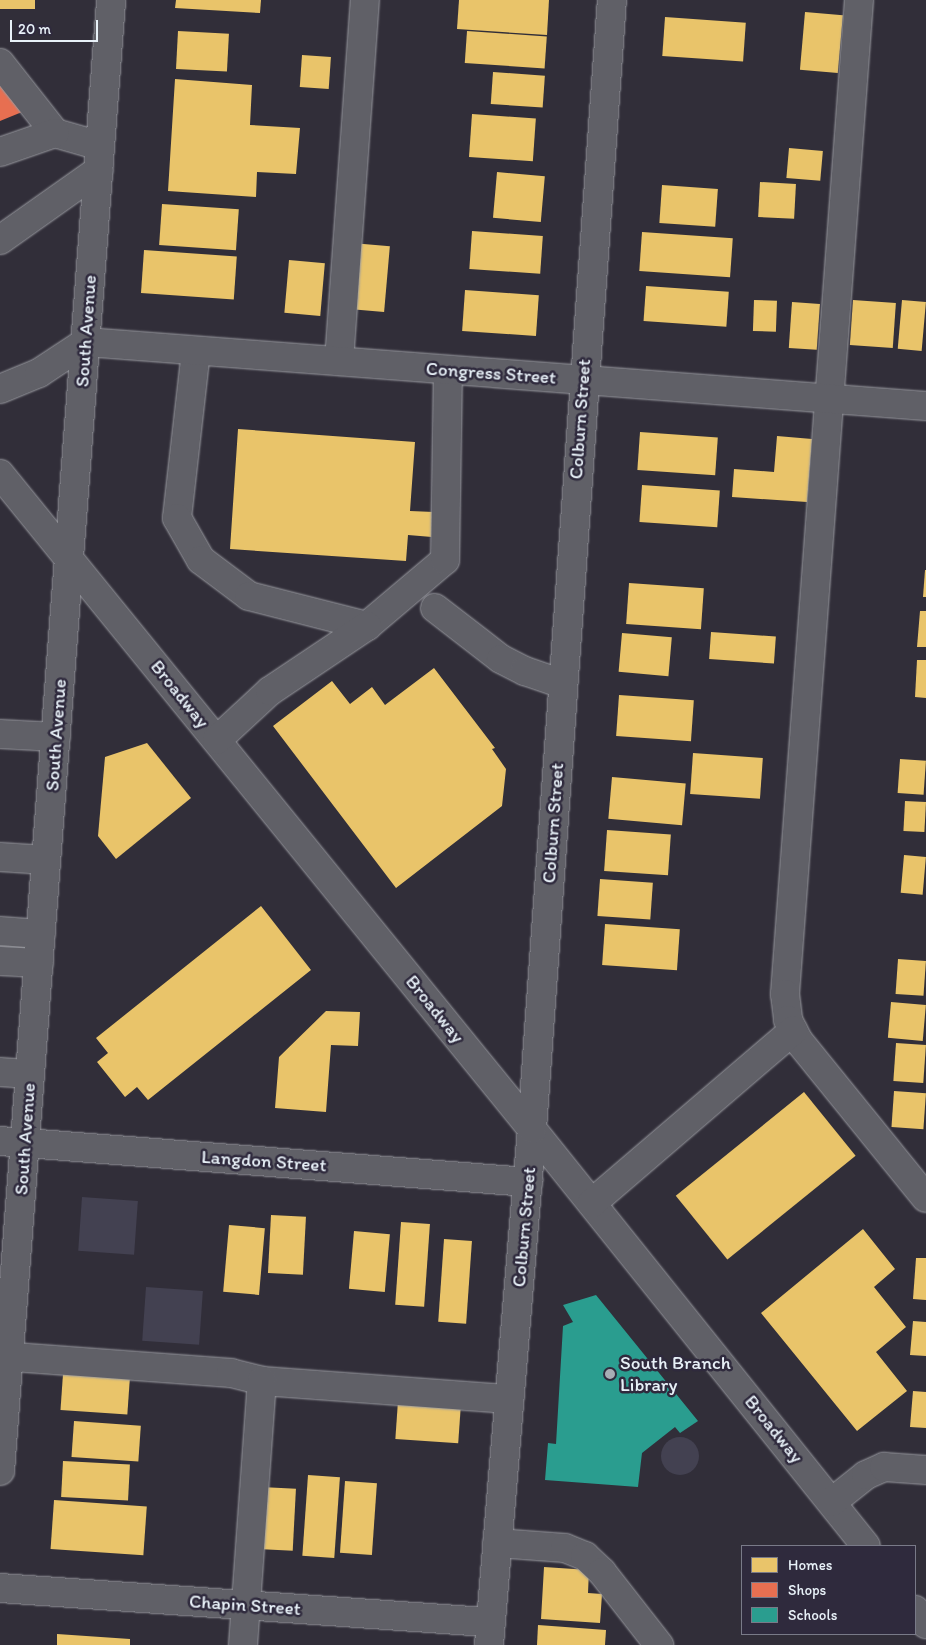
<!DOCTYPE html>
<html>
<head>
<meta charset="utf-8">
<style>
  body { margin:0 }
  #map { position:relative; width:926px; height:1645px; overflow:hidden; background:#312e39; font-family:Itim,sans-serif }
  div>[style] { position:absolute }
  [style*='--x'] { left:calc(var(--x)*1px); top:calc(var(--y)*1px); width:calc(var(--w)*1px); rotate:calc(var(--a)*1deg) }
  .green>* { inset:0; background:#434151; transform-origin:0 0 }
  .round { border-radius:50% }
  .homes>* { inset:0; background:#e9c46a; transform-origin:0 0 }
  .shops>* { inset:0; background:#e76f51 }
  .schools>* { inset:0; background:#2a9d8f }
  .roads { filter:drop-shadow(0 0 1px #98999f) drop-shadow(0 0 1px #98999f) }
  .minor>* { height:28px; margin:-14px; padding:0 14px; transform-origin:14px; border-radius:14px; background:#606067 }
  .dots>* { width:14px; height:14px; translate:-50% -50%; box-sizing:border-box; border:2px solid #2f2a3d; border-radius:50% }
  span { translate:-50% -50%; white-space:nowrap; text-align:center; line-height:1.15; -webkit-text-stroke:5px #2f2a3d; paint-order:stroke }
  .street-label { font-size:19px; color:#e8f1f8 }
  .poi-label { font-size:19px; color:#e8f1f8 }
  .left { translate:0 -50%; text-align:left }
  .legend { position:absolute; left:741px; top:1545px; width:175px; height:90px; box-sizing:border-box; background:#2f2a3d; border:1px solid #797a88; margin:0; padding:6px 9px; list-style:none; font-size:15px; color:#e8f1f8 }
  .legend li { display:flex; align-items:center; gap:10px; height:25px }
  .legend b { width:25px; border:1px solid #797a88 }
  .scale { position:absolute; left:10px; top:20px; width:88px; height:22px; box-sizing:border-box; border:2px solid #e8f1f8; border-top:0; padding-left:6px; font-size:15px; line-height:18px; white-space:nowrap; color:#e8f1f8; -webkit-text-stroke:4px #2f2a3d; paint-order:stroke }
</style>
</head>
<body>
<div id="map">
  <div class="green">
    <i style="left:82px;top:1197px;width:56px;height:54px;rotate:4deg"></i>
    <i style="left:146px;top:1287px;width:57px;height:54px;rotate:4deg"></i>
    <i class="round" style="left:661px;top:1437px;width:38px;height:38px"></i>
  </div>
  <div class="homes">
    <i style="left:0;top:0;width:35px;height:9px"></i>
    <i style="clip-path:polygon(176px 0,261px 0,260px 13px,175px 8px)"></i>
    <i style="clip-path:polygon(459px 0,549px 0,547px 35px,457px 29px)"></i>
    <i style="left:805px;top:12px;width:38px;height:58px;rotate:5deg"></i>
    <i style="left:665px;top:17px;width:81px;height:39px;rotate:4deg"></i>
    <i style="left:178px;top:31px;width:51px;height:38px;rotate:3deg"></i>
    <i style="left:467px;top:31px;width:80px;height:32px;rotate:4deg"></i>
    <i style="left:302px;top:55px;width:29px;height:32px;rotate:4deg"></i>
    <i style="left:493px;top:72px;width:52px;height:32px;rotate:4deg"></i>
    <i style="clip-path:polygon(175px 79px,252px 85px,250px 125px,300px 128px,296px 174px,257px 172px,256px 197px,168px 191px)"></i>
    <i style="left:472px;top:114px;width:64px;height:43px;rotate:4deg"></i>
    <i style="left:789px;top:148px;width:34px;height:30px;rotate:5deg"></i>
    <i style="left:497px;top:172px;width:48px;height:46px;rotate:5deg"></i>
    <i style="left:760px;top:182px;width:36px;height:35px;rotate:3deg"></i>
    <i style="left:662px;top:185px;width:56px;height:38px;rotate:4deg"></i>
    <i style="left:162px;top:204px;width:77px;height:41px;rotate:4deg"></i>
    <i style="left:472px;top:231px;width:71px;height:38px;rotate:4deg"></i>
    <i style="left:642px;top:232px;width:91px;height:39px;rotate:4deg"></i>
    <i style="left:352px;top:243px;width:38px;height:66px;rotate:5deg"></i>
    <i style="left:144px;top:250px;width:93px;height:43px;rotate:4deg"></i>
    <i style="left:289px;top:260px;width:36px;height:53px;rotate:5deg"></i>
    <i style="left:646px;top:286px;width:83px;height:35px;rotate:4deg"></i>
    <i style="left:465px;top:290px;width:74px;height:41px;rotate:4deg"></i>
    <i style="left:754px;top:300px;width:23px;height:31px;rotate:2deg"></i>
    <i style="left:853px;top:300px;width:43px;height:45px;rotate:4deg"></i>
    <i style="left:902px;top:300px;width:24px;height:49px;rotate:5deg"></i>
    <i style="left:792px;top:302px;width:28px;height:46px;rotate:4deg"></i>
    <i style="clip-path:polygon(238px 429px,415px 442px,410px 511px,434px 512px,432px 537px,408px 535px,406px 561px,230px 549px)"></i>
    <i style="left:640px;top:432px;width:78px;height:38px;rotate:4deg"></i>
    <i style="clip-path:polygon(777px 436px,812px 439px,807px 502px,732px 497px,734px 469px,774px 472px)"></i>
    <i style="left:642px;top:485px;width:78px;height:37px;rotate:4deg"></i>
    <i style="clip-path:polygon(925px 570px,926px 570px,926px 597px,923px 597px)"></i>
    <i style="left:629px;top:583px;width:75px;height:41px;rotate:4deg"></i>
    <i style="clip-path:polygon(920px 611px,926px 611px,926px 647px,917px 647px)"></i>
    <i style="left:711px;top:632px;width:65px;height:27px;rotate:4deg"></i>
    <i style="left:622px;top:633px;width:50px;height:39px;rotate:5deg"></i>
    <i style="clip-path:polygon(917px 660px,926px 660px,926px 698px,915px 697px)"></i>
    <i style="clip-path:polygon(434px 668px,495px 748px,492px 749px,506px 769px,502px 806px,396px 888px,273px 726px,332px 681px,350px 704px,372px 687px,385px 705px)"></i>
    <i style="left:619px;top:695px;width:75px;height:41px;rotate:4deg"></i>
    <i style="clip-path:polygon(147px 743px,191px 798px,116px 859px,98px 836px,105px 757px)"></i>
    <i style="left:693px;top:753px;width:70px;height:41px;rotate:4deg"></i>
    <i style="left:900px;top:759px;width:26px;height:34px;rotate:4deg"></i>
    <i style="left:612px;top:777px;width:74px;height:42px;rotate:5deg"></i>
    <i style="left:905px;top:801px;width:21px;height:30px;rotate:3deg"></i>
    <i style="left:607px;top:830px;width:64px;height:41px;rotate:4deg"></i>
    <i style="left:904px;top:855px;width:22px;height:38px;rotate:5deg"></i>
    <i style="left:600px;top:879px;width:53px;height:37px;rotate:4deg"></i>
    <i style="clip-path:polygon(261px 906px,311px 970px,148px 1100px,137px 1087px,125px 1097px,97px 1062px,108px 1053px,96px 1038px)"></i>
    <i style="left:605px;top:924px;width:75px;height:41px;rotate:4deg"></i>
    <i style="left:898px;top:959px;width:28px;height:35px;rotate:4deg"></i>
    <i style="left:891px;top:1002px;width:35px;height:36px;rotate:5deg"></i>
    <i style="clip-path:polygon(326px 1011px,360px 1012px,358px 1046px,331px 1045px,326px 1112px,275px 1108px,279px 1057px)"></i>
    <i style="left:896px;top:1043px;width:30px;height:38px;rotate:4deg"></i>
    <i style="left:894px;top:1091px;width:32px;height:36px;rotate:4deg"></i>
    <i style="left:804px;top:1092px;width:82px;height:165px;rotate:51deg"></i>
    <i style="left:271px;top:1215px;width:35px;height:58px;rotate:3deg"></i>
    <i style="left:401px;top:1222px;width:29px;height:83px;rotate:4deg"></i>
    <i style="left:229px;top:1225px;width:36px;height:67px;rotate:5deg"></i>
    <i style="clip-path:polygon(863px 1229px,895px 1269px,874px 1287px,906px 1327px,876px 1352px,907px 1391px,857px 1431px,761px 1313px)"></i>
    <i style="left:354px;top:1231px;width:36px;height:58px;rotate:5deg"></i>
    <i style="left:444px;top:1239px;width:28px;height:83px;rotate:4deg"></i>
    <i style="clip-path:polygon(916px 1258px,926px 1258px,926px 1300px,913px 1299px)"></i>
    <i style="clip-path:polygon(913px 1321px,926px 1322px,926px 1356px,910px 1355px)"></i>
    <i style="left:63px;top:1374px;width:67px;height:36px;rotate:4deg"></i>
    <i style="clip-path:polygon(913px 1391px,926px 1392px,926px 1428px,910px 1427px)"></i>
    <i style="left:398px;top:1401px;width:63px;height:38px;rotate:4deg"></i>
    <i style="left:74px;top:1421px;width:67px;height:36px;rotate:4deg"></i>
    <i style="left:63px;top:1461px;width:67px;height:36px;rotate:3deg"></i>
    <i style="left:308px;top:1475px;width:32px;height:81px;rotate:4deg"></i>
    <i style="left:345px;top:1481px;width:32px;height:72px;rotate:4deg"></i>
    <i style="left:261px;top:1487px;width:35px;height:62px;rotate:3deg"></i>
    <i style="left:54px;top:1500px;width:93px;height:49px;rotate:4deg"></i>
    <i style="clip-path:polygon(544px 1567px,589px 1570px,588px 1593px,602px 1594px,600px 1623px,541px 1619px)"></i>
    <i style="clip-path:polygon(538px 1625px,606px 1630px,605px 1645px,537px 1645px)"></i>
    <i style="clip-path:polygon(57px 1634px,130px 1639px,130px 1645px,57px 1645px)"></i>
  </div>
  <div class="shops">
    <i style="clip-path:polygon(0 83px,22px 112px,0 121px)"></i>
  </div>
  <div class="schools">
    <i style="clip-path:polygon(596px 1295px,698px 1421px,680px 1433px,675px 1427px,642px 1453px,638px 1487px,545px 1480px,548px 1443px,556px 1444px,563px 1326px,573px 1322px,563px 1305px)"></i>
  </div>
  <div class="roads">
    <div class="minor">
      <i style="--x:859;--y:0;--w:997;--a:94.26"></i>
      <i style="--x:785;--y:994;--w:26;--a:83"></i>
      <i style="--x:788;--y:1020;--w:22;--a:63"></i>
      <i style="--x:798;--y:1040;--w:203;--a:51"></i>
      <i style="--x:0;--y:63;--w:89;--a:51.8"></i>
      <i style="--x:55;--y:133;--w:47;--a:16.1"></i>
      <i style="--x:0;--y:152;--w:58;--a:-19.1"></i>
      <i style="--x:0;--y:240;--w:121;--a:-35.3"></i>
      <i style="--x:196;--y:351;--w:168;--a:96.5"></i>
      <i style="--x:177;--y:518;--w:48;--a:60.3"></i>
      <i style="--x:201;--y:560;--w:60;--a:36.9"></i>
      <i style="--x:249;--y:596;--w:122;--a:14.3"></i>
      <i style="--x:367;--y:626;--w:102;--a:-40.2"></i>
      <i style="--x:445;--y:560;--w:190;--a:-89.1"></i>
      <i style="--x:339;--y:361;--w:362;--a:-85.9"></i>
      <i style="--x:0;--y:389;--w:42;--a:-22.3"></i>
      <i style="--x:39;--y:373;--w:56;--a:-33.4"></i>
      <i style="--x:86;--y:342;--w:842;--a:4.36"></i>
      <i style="--x:0;--y:474;--w:844;--a:50.92"></i>
      <i style="--x:532;--y:1129;--w:534;--a:51.31"></i>
      <i style="--x:435;--y:608;--w:83;--a:37.7"></i>
      <i style="--x:501;--y:659;--w:27;--a:27"></i>
      <i style="--x:525;--y:671;--w:39;--a:19"></i>
      <i style="--x:0;--y:734;--w:56;--a:3.1"></i>
      <i style="--x:217;--y:740;--w:72;--a:-42.8"></i>
      <i style="--x:270;--y:691;--w:117;--a:-33.8"></i>
      <i style="--x:0;--y:857;--w:46;--a:3.7"></i>
      <i style="--x:0;--y:931;--w:41;--a:4.2"></i>
      <i style="--x:0;--y:961;--w:39;--a:3"></i>
      <i style="--x:0;--y:1072;--w:30;--a:4"></i>
      <i style="--x:0;--y:1141;--w:530;--a:4.44"></i>
      <i style="--x:592;--y:1203;--w:265;--a:-40.6"></i>
      <i style="--x:0;--y:1356;--w:232;--a:4.2"></i>
      <i style="--x:231;--y:1373;--w:32;--a:14"></i>
      <i style="--x:262;--y:1381;--w:248;--a:4.2"></i>
      <i style="--x:0;--y:1471;--w:1475;--a:-85.68"></i>
      <i style="--x:832;--y:1502;--w:43;--a:-38.5"></i>
      <i style="--x:866;--y:1475;--w:20;--a:-24"></i>
      <i style="--x:884;--y:1467;--w:42;--a:4.1"></i>
      <i style="--x:497;--y:1543;--w:68;--a:4.2"></i>
      <i style="--x:565;--y:1548;--w:22;--a:22"></i>
      <i style="--x:585;--y:1556;--w:23;--a:43"></i>
      <i style="--x:602;--y:1572;--w:93;--a:52"></i>
      <i style="--x:0;--y:1588;--w:492;--a:4"></i>
      <i style="--x:915;--y:1610;--w:18;--a:52"></i>
      <i style="--x:243;--y:1645;--w:265;--a:-85.9"></i>
      <i style="--x:489;--y:1645;--w:518;--a:-85.24"></i>
      <i style="--x:532;--y:1129;--w:1132;--a:-85.95"></i>
    </div>
  </div>
  <div class="dots">
    <i style="left:610px;top:1374px;background:#a8adb5"></i>
  </div>
  <div class="street-label">
    <span style="left:86px;top:331px;rotate:-86deg">South Avenue</span>
    <span style="left:491px;top:373px;rotate:4deg">Congress Street</span>
    <span style="left:580px;top:419px;rotate:-86deg">Colburn Street</span>
    <span style="left:180px;top:694px;rotate:51deg">Broadway</span>
    <span style="left:56px;top:735px;rotate:-86deg">South Avenue</span>
    <span style="left:553px;top:823px;rotate:-86deg">Colburn Street</span>
    <span style="left:435px;top:1009px;rotate:51deg">Broadway</span>
    <span style="left:25px;top:1139px;rotate:-86deg">South Avenue</span>
    <span style="left:264px;top:1161px;rotate:4deg">Langdon Street</span>
    <span style="left:524px;top:1227px;rotate:-85deg">Colburn Street</span>
    <span style="left:774px;top:1429px;rotate:51deg">Broadway</span>
    <span style="left:245px;top:1605px;rotate:4deg">Chapin Street</span>
  </div>
  <div class="poi-label">
    <span class="left" style="left:620px;top:1374px">South Branch<br>Library</span>
  </div>
  <ul class="legend">
  <li><b style="height:14px;background:#e9c46a"></b>Homes</li>
  <li><b style="height:14px;background:#e76f51"></b>Shops</li>
  <li><b style="height:14px;background:#2a9d8f"></b>Schools</li>
  </ul>
  <div class="scale">20 m</div>
</div>
</body>
</html>
